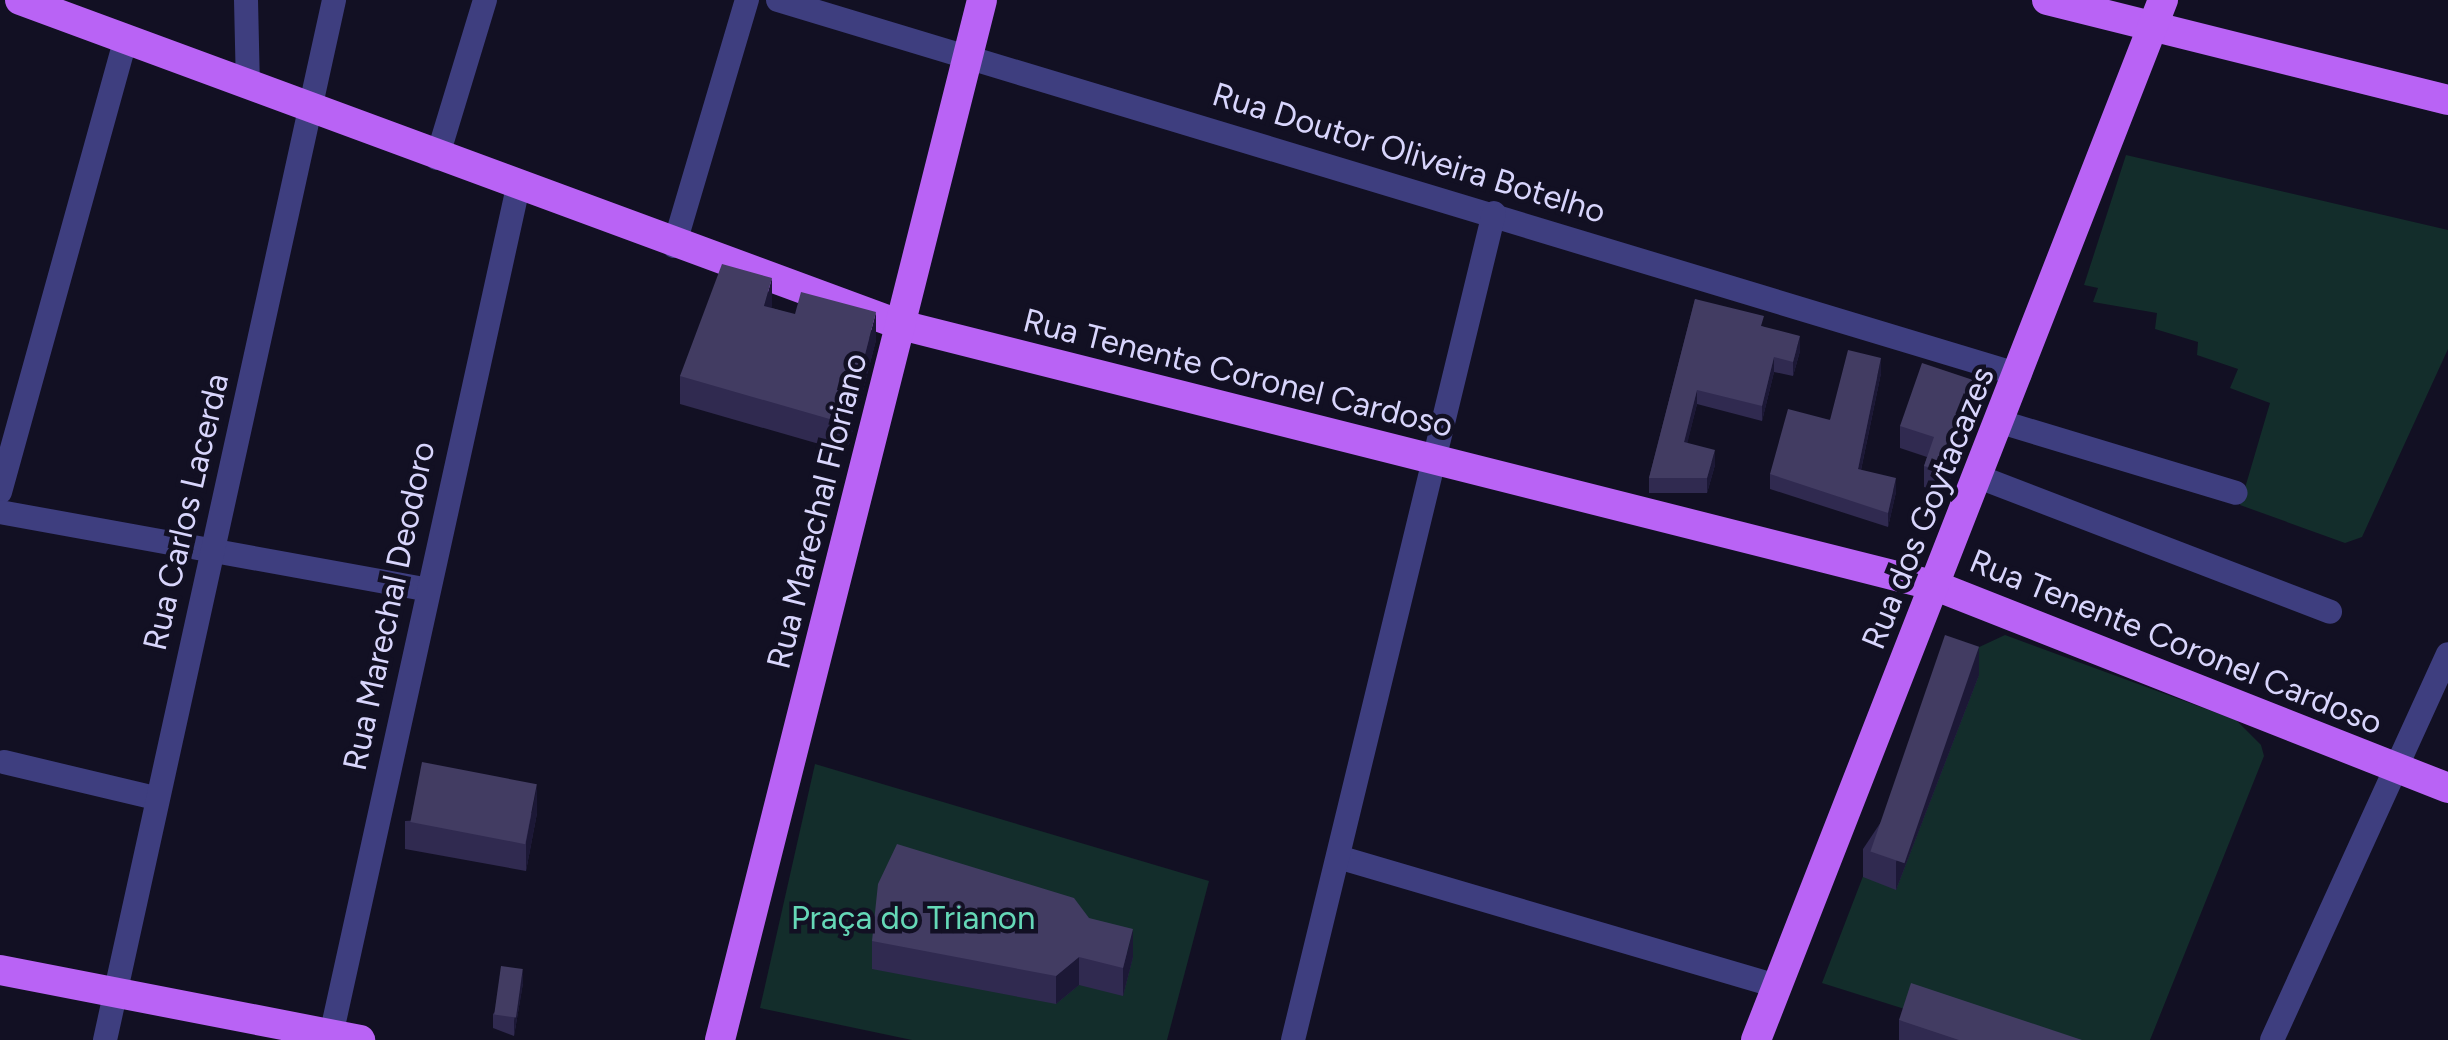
<!DOCTYPE html>
<html>
<head>
<meta charset="utf-8">
<style>
  body { margin:0 }
  #map { position:relative; width:2448px; height:1040px; overflow:hidden; background:#121023; font-family:Figtree,sans-serif }
  div>[style] { position:absolute }
  [style*='--x'] { left:calc(var(--x)*1px); top:calc(var(--y)*1px); width:calc(var(--w)*1px); rotate:calc(var(--a)*1deg) }
  .green>* { inset:0; background:#132d2b }
  .minor>* { height:24px; margin:-12px; padding:0 12px; transform-origin:12px; border-radius:12px; background:#3e3e7f }
  .major>* { height:30px; margin:-15px; padding:0 15px; transform-origin:15px; border-radius:15px; background:#b963f5 }
  .wall>* { inset:0; background:#302a50 }
  .shaded-wall>* { inset:0; background:#1c1836 }
  .building>* { inset:0; background:#423c62; transform-origin:0 0 }
  span { translate:-50% -50%; white-space:nowrap; text-align:center; line-height:1.15; -webkit-text-stroke:9px #121023; paint-order:stroke }
  .street-label { font-size:33px; color:#d8d5fc }
  .park-label { font-size:33px; color:#65d8b7 }
</style>
</head>
<body>
<div id="map">
  <div class="green">
    <i style="clip-path:polygon(2126px 155px,2448px 230px,2448px 349px,2362px 537px,2345px 543px,2240px 505px,2270px 403px,2230px 388px,2238px 369px,2197px 355px,2198px 342px,2155px 329px,2157px 313px,2093px 302px,2098px 288px,2084px 285px)"></i>
    <i style="clip-path:polygon(2005px 635px,2236px 720px,2261px 745px,2264px 756px,2150px 1040px,1902px 1040px,1911px 1011px,1822px 983px,1945px 663px)"></i>
    <i style="clip-path:polygon(815px 764px,1209px 881px,1167px 1040px,912px 1040px,760px 1008px)"></i>
  </div>
  <div class="minor">
    <i style="--x:246;--y:0;--w:86;--a:88.7"></i>
    <i style="--x:778;--y:0;--w:1297;--a:16.8"></i>
    <i style="--x:437;--y:158;--w:165;--a:-73.1"></i>
    <i style="--x:674;--y:246;--w:257;--a:-73.5"></i>
    <i style="--x:2001;--y:422;--w:245;--a:16.8"></i>
    <i style="--x:1979;--y:477;--w:376;--a:21"></i>
    <i style="--x:0;--y:492;--w:470;--a:-74.5"></i>
    <i style="--x:0;--y:512;--w:431;--a:10.3"></i>
    <i style="--x:4;--y:762;--w:155;--a:13.4"></i>
    <i style="--x:1338;--y:857;--w:458;--a:16.4"></i>
    <i style="--x:105;--y:1040;--w:1065;--a:-77.58"></i>
    <i style="--x:330;--y:1040;--w:873;--a:-77.57"></i>
    <i style="--x:1293;--y:1040;--w:851;--a:-76.34"></i>
    <i style="--x:2272;--y:1040;--w:424;--a:-65.5"></i>
  </div>
  <div class="major">
    <i style="--x:20;--y:0;--w:939;--a:20.25"></i>
    <i style="--x:901;--y:325;--w:1067;--a:14.15"></i>
    <i style="--x:1936;--y:586;--w:550;--a:21.53"></i>
    <i style="--x:2047;--y:0;--w:413;--a:14"></i>
    <i style="--x:0;--y:970;--w:367;--a:11"></i>
    <i style="--x:720;--y:1040;--w:1072;--a:-75.86"></i>
    <i style="--x:1756;--y:1040;--w:1117;--a:-68.63"></i>
  </div>
  <div class="wall">
    <i style="clip-path:polygon(1695px 299px,1764px 327px,1800px 351px,1793px 376px,1774px 372px,1762px 421px,1697px 404px,1687px 443px,1715px 465px,1707px 493px,1649px 493px,1649px 478px)"></i>
    <i style="clip-path:polygon(772px 308px,876px 340px,847px 452px,680px 404px,680px 376px)"></i>
    <i style="clip-path:polygon(1881px 373px,1861px 470px,1896px 492px,1888px 527px,1770px 489px,1770px 474px)"></i>
    <i style="clip-path:polygon(1976px 403px,1945px 494px,1924px 487px,1924px 466px,1927px 457px,1900px 448px,1900px 426px)"></i>
    <i style="clip-path:polygon(1979px 675px,1896px 890px,1863px 877px,1863px 849px)"></i>
    <i style="clip-path:polygon(537px 813px,526px 871px,405px 849px,405px 821px)"></i>
    <i style="clip-path:polygon(1089px 918px,1133px 957px,1123px 996px,1079px 985px,1056px 1004px,872px 969px,872px 941px)"></i>
    <i style="clip-path:polygon(523px 983px,514px 1036px,493px 1028px,493px 1014px)"></i>
    <i style="clip-path:polygon(1899px 1020px,2082px 1040px,1899px 1040px)"></i>
  </div>
  <div class="shaded-wall">
    <i style="clip-path:polygon(772px 278px,772px 307px,764px 334px,764px 306px)"></i>
    <i style="clip-path:polygon(876px 312px,876px 340px,847px 452px,847px 424px)"></i>
    <i style="clip-path:polygon(1800px 336px,1800px 351px,1793px 376px,1793px 362px)"></i>
    <i style="clip-path:polygon(1774px 357px,1774px 372px,1762px 421px,1762px 406px)"></i>
    <i style="clip-path:polygon(1881px 358px,1881px 373px,1858px 484px,1858px 469px)"></i>
    <i style="clip-path:polygon(1976px 381px,1976px 403px,1945px 494px,1945px 472px)"></i>
    <i style="clip-path:polygon(1697px 390px,1697px 404px,1684px 457px,1684px 442px)"></i>
    <i style="clip-path:polygon(1715px 450px,1715px 465px,1707px 493px,1707px 478px)"></i>
    <i style="clip-path:polygon(1896px 478px,1896px 492px,1888px 527px,1888px 513px)"></i>
    <i style="clip-path:polygon(1979px 647px,1979px 675px,1896px 890px,1896px 862px)"></i>
    <i style="clip-path:polygon(537px 785px,537px 813px,526px 871px,526px 842px)"></i>
    <i style="clip-path:polygon(1133px 929px,1133px 957px,1123px 996px,1123px 968px)"></i>
    <i style="clip-path:polygon(1079px 957px,1079px 985px,1056px 1004px,1056px 976px)"></i>
    <i style="clip-path:polygon(523px 969px,523px 983px,514px 1036px,514px 1021px)"></i>
  </div>
  <div class="building">
    <i style="clip-path:polygon(722px 264px,772px 278px,764px 306px,795px 314px,801px 292px,876px 312px,847px 424px,680px 376px)"></i>
    <i style="clip-path:polygon(1695px 299px,1764px 316px,1761px 326px,1800px 336px,1793px 362px,1774px 357px,1762px 406px,1697px 390px,1684px 442px,1715px 450px,1707px 478px,1649px 478px)"></i>
    <i style="clip-path:polygon(1848px 350px,1881px 358px,1858px 469px,1896px 478px,1888px 513px,1770px 474px,1788px 409px,1830px 420px)"></i>
    <i style="clip-path:polygon(1922px 363px,1976px 381px,1945px 472px,1924px 466px,1934px 437px,1900px 426px)"></i>
    <i style="left:1945px;top:635px;width:36px;height:229px;rotate:19deg"></i>
    <i style="left:422px;top:762px;width:117px;height:61px;rotate:11deg"></i>
    <i style="clip-path:polygon(897px 844px,1074px 898px,1089px 918px,1133px 929px,1123px 968px,1079px 957px,1056px 976px,872px 941px,878px 884px)"></i>
    <i style="left:501px;top:966px;width:22px;height:49px;rotate:8deg"></i>
    <i style="clip-path:polygon(1911px 983px,2082px 1040px,1959px 1040px,1899px 1020px)"></i>
  </div>
  <div class="street-label">
    <span style="left:1409px;top:153px;rotate:17deg">Rua Doutor Oliveira Botelho</span>
    <span style="left:1238px;top:373px;rotate:14deg">Rua Tenente Coronel Cardoso</span>
    <span style="left:1928px;top:508px;rotate:-68deg">Rua dos Goytacazes</span>
    <span style="left:817px;top:511px;rotate:-76deg">Rua Marechal Floriano</span>
    <span style="left:186px;top:512px;rotate:-77deg">Rua Carlos Lacerda</span>
    <span style="left:389px;top:606px;rotate:-78deg">Rua Marechal Deodoro</span>
    <span style="left:2176px;top:642px;rotate:22deg">Rua Tenente Coronel Cardoso</span>
  </div>
  <div class="park-label">
    <span style="left:913px;top:918px">Praça do Trianon</span>
  </div>
</div>
</body>
</html>
